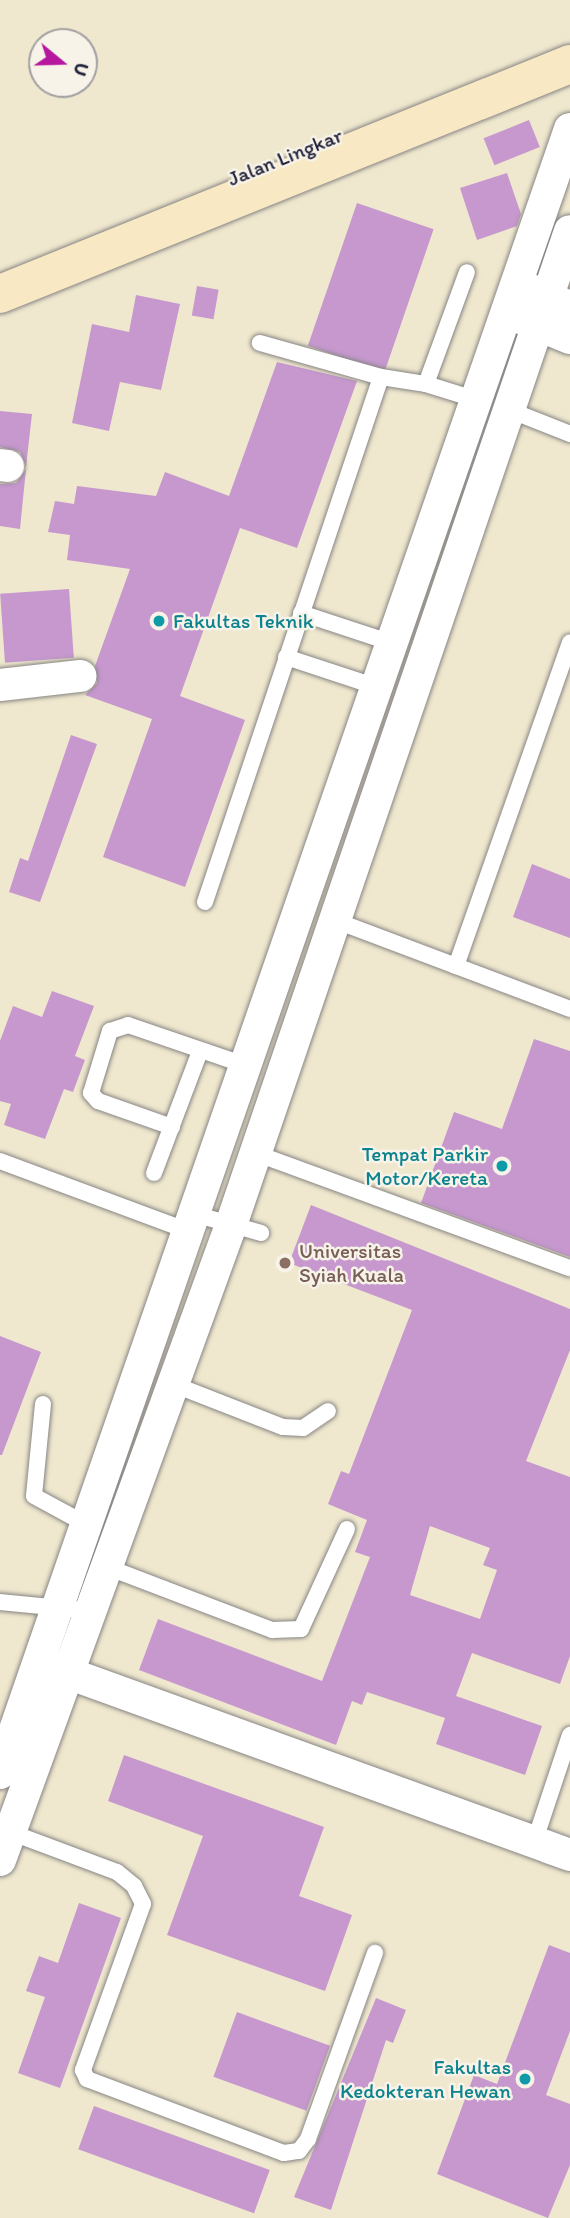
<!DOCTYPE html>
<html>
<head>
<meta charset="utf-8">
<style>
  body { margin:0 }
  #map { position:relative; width:570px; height:2218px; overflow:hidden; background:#efe8ce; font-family:Itim,sans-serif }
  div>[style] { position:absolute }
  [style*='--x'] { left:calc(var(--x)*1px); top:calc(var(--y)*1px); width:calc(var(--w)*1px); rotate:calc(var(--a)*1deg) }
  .building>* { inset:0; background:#c698ce; transform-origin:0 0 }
  .roads { filter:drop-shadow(0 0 2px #888584) drop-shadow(0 0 2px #888584) }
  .lane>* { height:16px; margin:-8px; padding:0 8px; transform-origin:8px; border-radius:8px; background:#fff }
  .street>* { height:32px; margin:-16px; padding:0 16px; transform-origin:16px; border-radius:16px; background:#fff }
  .secondary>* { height:38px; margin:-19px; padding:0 19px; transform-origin:19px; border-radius:19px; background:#f8e8c3 }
  .dots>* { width:19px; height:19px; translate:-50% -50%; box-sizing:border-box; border:4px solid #f7f3e8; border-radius:50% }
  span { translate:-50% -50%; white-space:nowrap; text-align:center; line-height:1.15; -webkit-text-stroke:5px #f7f3e8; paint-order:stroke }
  .street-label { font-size:21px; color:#22223b }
  .culture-label { font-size:21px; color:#0d838f }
  .left { translate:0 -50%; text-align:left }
  .right { translate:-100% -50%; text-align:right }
  .education-label { font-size:21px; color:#785e54 }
  .north { position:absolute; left:28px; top:28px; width:70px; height:70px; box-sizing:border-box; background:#f7f3e8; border:2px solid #a29fa3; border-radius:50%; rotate:109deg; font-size:19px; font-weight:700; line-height:28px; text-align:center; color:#22223b }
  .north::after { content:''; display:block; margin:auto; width:24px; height:32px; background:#b5179e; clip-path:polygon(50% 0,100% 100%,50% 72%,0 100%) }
</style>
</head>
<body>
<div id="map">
  <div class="building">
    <i style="left:529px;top:120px;width:29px;height:49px;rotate:68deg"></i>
    <i style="clip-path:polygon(507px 173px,521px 214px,517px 226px,477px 240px,460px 188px)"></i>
    <i style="left:357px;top:203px;width:81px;height:151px;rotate:19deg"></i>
    <i style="left:197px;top:286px;width:22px;height:30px;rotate:10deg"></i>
    <i style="clip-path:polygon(136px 295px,180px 304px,161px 390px,120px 382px,109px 431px,72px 423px,92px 324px,129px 332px)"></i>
    <i style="clip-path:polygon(277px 362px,357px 381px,297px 548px,240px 528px,180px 696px,245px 720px,185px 887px,103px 857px,152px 719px,85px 695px,97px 683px,95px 666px,130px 569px,67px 560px,70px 535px,48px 532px,55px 501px,74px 504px,77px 486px,156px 496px,165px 472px,229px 496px)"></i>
    <i style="clip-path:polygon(0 411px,32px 414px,26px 467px,20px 452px,0 447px)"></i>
    <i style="clip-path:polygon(26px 469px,20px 529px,0 526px,0 484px,16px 483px)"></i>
    <i style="left:69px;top:589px;width:69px;height:69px;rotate:86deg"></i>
    <i style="clip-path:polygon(71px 735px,97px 744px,40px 902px,9px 892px,20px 858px,28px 861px)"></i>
    <i style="clip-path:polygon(532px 864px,570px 879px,570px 938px,513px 917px)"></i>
    <i style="clip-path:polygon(52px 991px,94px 1006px,75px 1056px,85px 1060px,73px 1092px,64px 1089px,45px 1139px,4px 1125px,11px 1104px,0 1101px,0 1041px,13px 1006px,42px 1017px)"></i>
    <i style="clip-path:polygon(534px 1039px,570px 1051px,570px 1257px,421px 1203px,454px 1112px,502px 1129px)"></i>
    <i style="clip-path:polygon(evenodd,311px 1205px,570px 1309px,570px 1350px,526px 1461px,570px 1477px,570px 1656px,560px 1684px,472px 1653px,456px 1696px,542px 1726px,525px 1775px,436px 1744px,445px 1718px,367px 1692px,362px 1705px,352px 1701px,336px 1745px,139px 1670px,158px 1619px,322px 1681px,370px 1557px,355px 1552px,367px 1520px,328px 1504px,341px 1471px,349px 1474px,412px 1310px,289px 1263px,311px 1205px,430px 1526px,490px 1548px,483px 1565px,497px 1570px,480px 1619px,410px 1595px,430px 1526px)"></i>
    <i style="clip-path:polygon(0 1336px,41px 1352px,2px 1455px,0 1455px)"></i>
    <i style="clip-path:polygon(124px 1755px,324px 1827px,299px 1896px,352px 1915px,325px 1991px,167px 1935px,203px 1836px,108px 1801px)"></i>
    <i style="clip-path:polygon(79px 1903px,121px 1918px,60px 2088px,18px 2073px,45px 1997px,26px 1991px,39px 1956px,58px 1963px)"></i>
    <i style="clip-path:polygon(549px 1945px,570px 1953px,570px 2031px,546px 2095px,570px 2104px,570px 2165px,548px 2218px,437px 2174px,474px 2075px,497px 2084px)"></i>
    <i style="clip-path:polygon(376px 1998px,406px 2010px,393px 2043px,386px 2040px,331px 2210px,294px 2197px)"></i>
    <i style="left:237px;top:2012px;width:99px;height:69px;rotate:20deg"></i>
    <i style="left:94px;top:2106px;width:187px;height:46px;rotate:20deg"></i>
  </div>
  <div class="roads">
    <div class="lane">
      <i style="--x:381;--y:377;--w:46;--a:8.8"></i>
      <i style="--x:426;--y:384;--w:119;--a:-69.9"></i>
      <i style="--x:426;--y:384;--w:50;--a:17.4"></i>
      <i style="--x:507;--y:409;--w:68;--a:21.6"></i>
      <i style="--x:301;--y:613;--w:93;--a:18.2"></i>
      <i style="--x:286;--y:657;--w:93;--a:18.2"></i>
      <i style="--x:205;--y:902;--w:554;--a:-71.47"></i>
      <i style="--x:381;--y:377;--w:126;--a:-164.3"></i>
      <i style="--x:337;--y:921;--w:249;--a:20.7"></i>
      <i style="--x:456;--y:966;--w:343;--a:-70.6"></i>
      <i style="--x:172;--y:1127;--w:78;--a:-160.6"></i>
      <i style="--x:98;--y:1101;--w:11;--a:-131"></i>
      <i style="--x:91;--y:1093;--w:65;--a:-73"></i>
      <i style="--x:110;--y:1031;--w:19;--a:-18"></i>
      <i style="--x:128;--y:1025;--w:120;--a:18.9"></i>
      <i style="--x:255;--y:1153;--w:335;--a:20.1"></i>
      <i style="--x:0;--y:1161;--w:198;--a:20.4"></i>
      <i style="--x:154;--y:1173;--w:130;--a:-69.3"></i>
      <i style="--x:191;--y:1213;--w:73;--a:15.9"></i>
      <i style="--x:170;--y:1383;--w:121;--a:21.3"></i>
      <i style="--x:283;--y:1427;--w:20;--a:3"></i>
      <i style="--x:303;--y:1428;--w:30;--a:-34"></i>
      <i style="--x:43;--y:1404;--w:92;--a:95.6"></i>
      <i style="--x:34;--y:1496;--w:57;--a:28.4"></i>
      <i style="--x:107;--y:1567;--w:177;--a:20.9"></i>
      <i style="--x:272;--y:1630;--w:29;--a:-2"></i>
      <i style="--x:301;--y:1629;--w:110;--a:-65.3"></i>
      <i style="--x:0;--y:1602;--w:91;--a:5.6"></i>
      <i style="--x:10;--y:1832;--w:114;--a:20.5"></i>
      <i style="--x:117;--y:1872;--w:22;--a:39"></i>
      <i style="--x:134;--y:1886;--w:20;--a:63"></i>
      <i style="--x:143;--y:1904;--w:177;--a:109.9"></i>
      <i style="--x:83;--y:2070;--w:10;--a:66"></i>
      <i style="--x:87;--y:2079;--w:210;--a:20.6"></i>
      <i style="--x:284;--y:2153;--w:15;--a:-8"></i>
      <i style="--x:299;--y:2151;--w:15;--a:-53"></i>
      <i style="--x:308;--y:2139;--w:198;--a:-70.2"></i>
      <i style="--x:534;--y:1843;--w:114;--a:-71.6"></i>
    </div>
    <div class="street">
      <i style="--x:526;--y:288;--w:48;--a:23.4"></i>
      <i style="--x:516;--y:316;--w:58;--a:22.2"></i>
      <i style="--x:0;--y:465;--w:8;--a:7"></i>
      <i style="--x:0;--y:685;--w:81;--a:-6.4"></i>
      <i style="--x:51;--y:1667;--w:552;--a:19.91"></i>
      <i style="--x:0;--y:1773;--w:1740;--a:-70.88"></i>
      <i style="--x:0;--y:1860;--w:676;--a:-70.01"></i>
      <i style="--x:231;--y:1225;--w:1050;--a:-71.17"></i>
    </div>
    <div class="secondary">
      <i style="--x:0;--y:294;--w:615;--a:-21.97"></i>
    </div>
  </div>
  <div class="dots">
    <i style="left:159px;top:621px;background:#0f9aa8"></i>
    <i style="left:502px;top:1166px;background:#0f9aa8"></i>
    <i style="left:285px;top:1263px;background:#8d6e63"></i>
    <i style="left:525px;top:2079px;background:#0f9aa8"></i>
  </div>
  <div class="street-label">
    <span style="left:285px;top:157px;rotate:-22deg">Jalan Lingkar</span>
  </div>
  <div class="culture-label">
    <span class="left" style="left:173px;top:621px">Fakultas Teknik</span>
    <span class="right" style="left:488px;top:1166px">Tempat Parkir<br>Motor/Kereta</span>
    <span class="right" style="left:511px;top:2079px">Fakultas<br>Kedokteran Hewan</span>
  </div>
  <div class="education-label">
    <span class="left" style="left:299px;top:1263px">Universitas<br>Syiah Kuala</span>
  </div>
  <div class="north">U</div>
</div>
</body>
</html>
